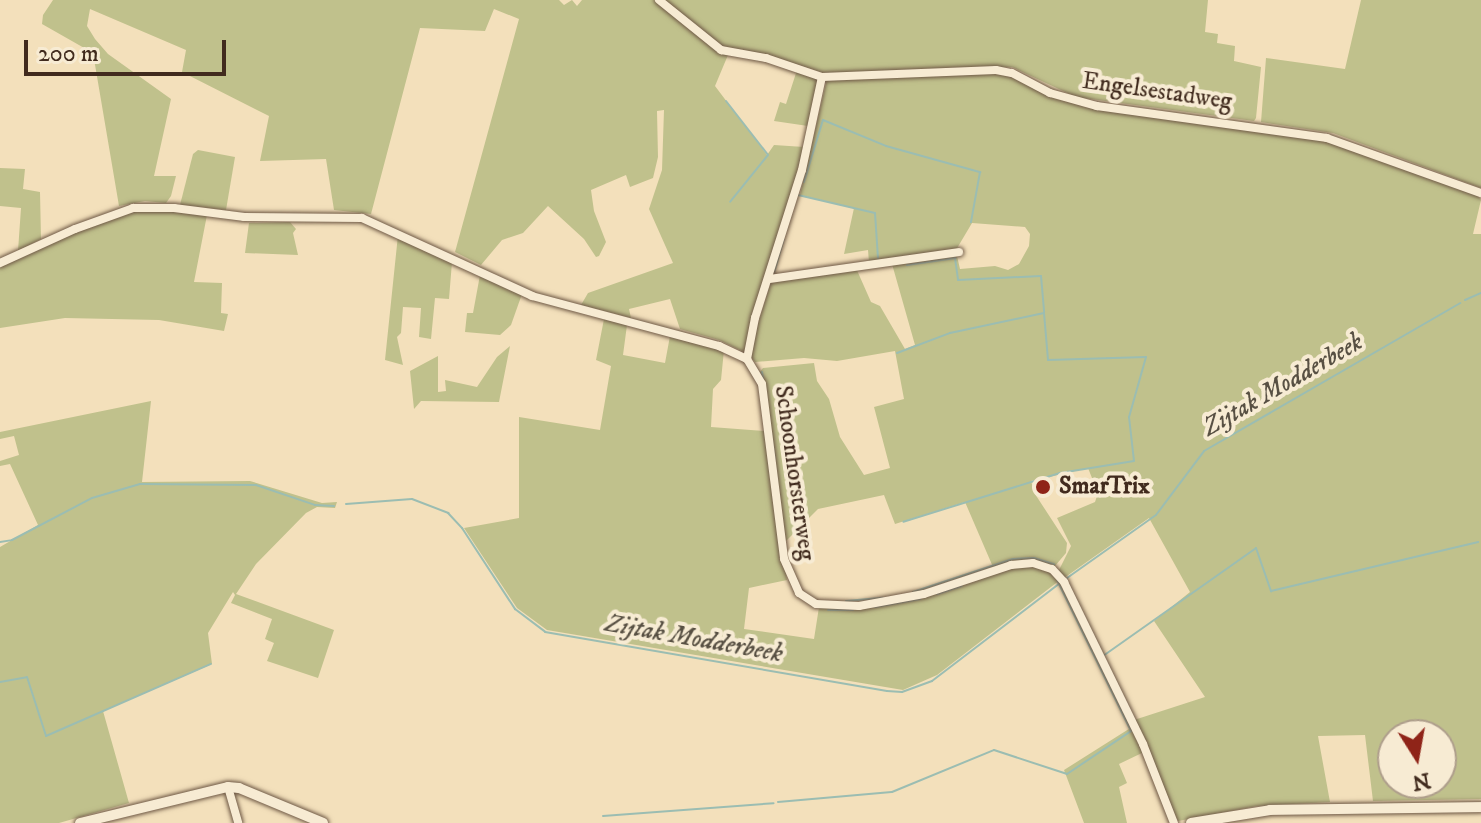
<!DOCTYPE html>
<html>
<head>
<meta charset="utf-8">
<style>
  body { margin:0 }
  #map { position:relative; width:1481px; height:823px; overflow:hidden; background:#f3e0bb; font-family:"IM FELL DW Pica",serif }
  div>[style] { position:absolute }
  [style*='--x'] { left:calc(var(--x)*1px); top:calc(var(--y)*1px); width:calc(var(--w)*1px); rotate:calc(var(--a)*1deg) }
  .green>* { inset:0; background:#c0c18c }
  .stream>* { height:2px; margin:-1px; padding:0 1px; transform-origin:1px; border-radius:1px; background:#9bbdb2 }
  .roads { filter:drop-shadow(0 0 2px #6e5845) drop-shadow(0 0 2px #6e5845) }
  .minor>* { height:8px; margin:-4px; padding:0 4px; transform-origin:4px; border-radius:4px; background:#f7ebd3 }
  .tertiary>* { height:10px; margin:-5px; padding:0 5px; transform-origin:5px; border-radius:5px; background:#f7ebd3 }
  .dots>* { width:22px; height:22px; translate:-50% -50%; box-sizing:border-box; border:4px solid #f7ebd3; border-radius:50% }
  span { translate:-50% -50%; white-space:nowrap; text-align:center; line-height:1.15; -webkit-text-stroke:8px #f7ebd3; paint-order:stroke }
  .street-label { font-size:24px; color:#412b1e }
  .poi-label { font-size:24px; color:#412b1e; font-weight:700 }
  .left { translate:0 -50%; text-align:left }
  .water-label { font-size:26px; color:#585043; font-style:italic }
  .north { position:absolute; left:1377px; top:719px; width:80px; height:80px; box-sizing:border-box; background:#f7ebd3; border:2px solid #ae9e8b; border-radius:50%; rotate:169deg; font-size:22px; font-weight:700; line-height:32px; text-align:center; color:#412b1e }
  .north::after { content:''; display:block; margin:auto; width:28px; height:36px; background:#8f2418; clip-path:polygon(50% 0,100% 100%,50% 72%,0 100%) }
  .scale { position:absolute; left:24px; top:40px; width:202px; height:36px; box-sizing:border-box; border:4px solid #412b1e; border-top:0; padding-left:10px; font-size:24px; line-height:28px; white-space:nowrap; color:#412b1e; -webkit-text-stroke:6px #f7ebd3; paint-order:stroke }
</style>
</head>
<body>
<div id="map">
  <div class="green">
    <i style="clip-path:polygon(53px 0,559px 0,564px 5px,572px 0,577px 6px,582px 0,656px 0,728px 55px,715px 86px,767px 155px,774px 145px,804px 147px,746px 353px,719px 340px,680px 329px,670px 299px,629px 309px,631px 318px,581px 305px,588px 293px,673px 263px,649px 209px,662px 170px,664px 110px,657px 111px,658px 157px,653px 178px,630px 187px,626px 175px,591px 190px,594px 211px,606px 242px,599px 256px,596px 257px,584px 239px,548px 206px,523px 233px,502px 240px,481px 265px,455px 252px,519px 19px,494px 9px,485px 31px,420px 28px,371px 214px,334px 210px,326px 159px,260px 161px,269px 116px,182px 72px,186px 50px,90px 9px,87px 26px,95px 39px,108px 54px,171px 99px,154px 176px,176px 176px,171px 196px,166px 203px,145px 201px,119px 206px,93px 53px,42px 24px,43px 15px)"></i>
    <i style="clip-path:polygon(664px 0,1208px 0,1205px 32px,1218px 34px,1217px 43px,1235px 46px,1234px 61px,1261px 67px,1256px 118px,1254px 121px,1076px 97px,1012px 67px,827px 74px,762px 54px,723px 49px)"></i>
    <i style="clip-path:polygon(1361px 0,1481px 0,1481px 188px,1333px 133px,1261px 122px,1266px 58px,1345px 69px)"></i>
    <i style="clip-path:polygon(797px 70px,817px 77px,819px 82px,808px 126px,774px 121px,780px 102px,786px 104px)"></i>
    <i style="clip-path:polygon(evenodd,1011px 72px,1084px 107px,1321px 137px,1473px 190px,1481px 200px,1473px 234px,1481px 234px,1481px 799px,1373px 801px,1365px 735px,1318px 736px,1330px 802px,1257px 806px,1178px 821px,1134px 720px,1205px 697px,1154px 621px,1190px 592px,1149px 518px,1064px 578px,1059px 570px,1071px 546px,1057px 518px,1095px 502px,1098px 493px,1088px 468px,1031px 481px,1035px 494px,1067px 543px,1066px 553px,1055px 566px,993px 567px,965px 502px,895px 524px,884px 495px,818px 509px,784px 543px,759px 373px,763px 368px,814px 363px,817px 381px,829px 399px,840px 437px,864px 475px,890px 468px,874px 407px,904px 399px,895px 351px,837px 361px,804px 358px,755px 362px,751px 357px,753px 340px,771px 282px,856px 268px,871px 302px,880px 306px,905px 349px,915px 345px,892px 264px,957px 256px,960px 269px,995px 266px,1008px 270px,1019px 264px,1029px 246px,1030px 234px,1025px 227px,972px 223px,956px 250px,869px 262px,868px 250px,844px 254px,854px 208px,800px 195px,827px 79px,1011px 72px,1393px 735px,1441px 735px,1441px 783px,1393px 783px,1393px 735px)"></i>
    <i style="clip-path:polygon(198px 150px,235px 157px,226px 210px,180px 205px,193px 154px)"></i>
    <i style="clip-path:polygon(0 168px,25px 169px,23px 189px,40px 192px,41px 239px,18px 251px,21px 208px,0 206px)"></i>
    <i style="clip-path:polygon(141px 209px,207px 215px,194px 282px,222px 283px,221px 313px,228px 314px,224px 331px,159px 320px,65px 318px,0 328px,0 266px,72px 232px)"></i>
    <i style="clip-path:polygon(290px 222px,296px 229px,293px 233px,298px 255px,245px 253px,249px 223px)"></i>
    <i style="clip-path:polygon(398px 235px,452px 262px,449px 299px,435px 298px,431px 339px,419px 337px,421px 308px,403px 307px,401px 333px,397px 337px,403px 365px,385px 360px)"></i>
    <i style="clip-path:polygon(480px 275px,522px 294px,511px 325px,500px 335px,465px 332px,467px 313px,473px 313px)"></i>
    <i style="clip-path:polygon(604px 319px,627px 325px,623px 355px,665px 363px,670px 336px,724px 350px,721px 380px,713px 389px,711px 427px,764px 431px,787px 580px,749px 588px,744px 629px,814px 639px,819px 607px,892px 604px,1017px 565px,1043px 568px,1060px 580px,937px 675px,903px 690px,547px 630px,517px 608px,464px 528px,519px 518px,519px 417px,600px 430px,611px 366px,596px 360px)"></i>
    <i style="clip-path:polygon(510px 346px,499px 402px,421px 401px,414px 409px,410px 371px,438px 356px,438px 392px,446px 391px,445px 380px,477px 387px,497px 357px)"></i>
    <i style="clip-path:polygon(151px 401px,142px 482px,250px 481px,322px 503px,337px 502px,335px 508px,317px 507px,306px 513px,256px 564px,236px 594px,334px 630px,318px 678px,267px 661px,274px 643px,265px 639px,272px 619px,231px 603px,235px 595px,233px 592px,208px 633px,212px 664px,103px 711px,129px 803px,59px 823px,0 823px,0 547px,38px 525px,10px 464px,0 466px,0 461px,19px 455px,14px 436px,0 439px,0 432px)"></i>
    <i style="clip-path:polygon(1132px 727px,1144px 752px,1119px 764px,1127px 783px,1119px 787px,1127px 823px,1084px 823px,1064px 770px)"></i>
  </div>
  <div class="stream">
    <i style="--x:726;--y:101;--w:68;--a:52.1"></i>
    <i style="--x:768;--y:155;--w:60;--a:129"></i>
    <i style="--x:804;--y:182;--w:65;--a:-73"></i>
    <i style="--x:823;--y:120;--w:68;--a:22.4"></i>
    <i style="--x:886;--y:146;--w:98;--a:15.5"></i>
    <i style="--x:980;--y:172;--w:51;--a:100.2"></i>
    <i style="--x:798;--y:195;--w:79;--a:13.2"></i>
    <i style="--x:875;--y:213;--w:45;--a:86.2"></i>
    <i style="--x:907;--y:265;--w:49;--a:-8.3"></i>
    <i style="--x:955;--y:258;--w:22;--a:82"></i>
    <i style="--x:958;--y:280;--w:83;--a:-2.8"></i>
    <i style="--x:1041;--y:276;--w:36;--a:85"></i>
    <i style="--x:774;--y:273;--w:35;--a:-74"></i>
    <i style="--x:1465;--y:300;--w:17;--a:-24"></i>
    <i style="--x:897;--y:353;--w:57;--a:-20.7"></i>
    <i style="--x:950;--y:333;--w:96;--a:-12"></i>
    <i style="--x:1044;--y:313;--w:47;--a:85.1"></i>
    <i style="--x:1048;--y:360;--w:98;--a:-1.8"></i>
    <i style="--x:1146;--y:357;--w:62;--a:105.8"></i>
    <i style="--x:1129;--y:417;--w:44;--a:83.5"></i>
    <i style="--x:1134;--y:461;--w:75;--a:170.8"></i>
    <i style="--x:1060;--y:473;--w:164;--a:162.7"></i>
    <i style="--x:762;--y:372;--w:88;--a:81.5"></i>
    <i style="--x:346;--y:504;--w:66;--a:-4.3"></i>
    <i style="--x:412;--y:499;--w:39;--a:21"></i>
    <i style="--x:448;--y:513;--w:21;--a:47"></i>
    <i style="--x:462;--y:528;--w:97;--a:56.8"></i>
    <i style="--x:515;--y:609;--w:38;--a:37"></i>
    <i style="--x:545;--y:632;--w:347;--a:9.8"></i>
    <i style="--x:887;--y:691;--w:15;--a:4"></i>
    <i style="--x:902;--y:692;--w:32;--a:-20"></i>
    <i style="--x:932;--y:681;--w:160;--a:-37.4"></i>
    <i style="--x:0;--y:542;--w:12;--a:-9"></i>
    <i style="--x:12;--y:540;--w:90;--a:-27.7"></i>
    <i style="--x:92;--y:498;--w:50;--a:-16.3"></i>
    <i style="--x:140;--y:484;--w:116;--a:0.5"></i>
    <i style="--x:256;--y:485;--w:62;--a:18.7"></i>
    <i style="--x:315;--y:505;--w:19;--a:3"></i>
    <i style="--x:1067;--y:578;--w:109;--a:-35.3"></i>
    <i style="--x:1156;--y:515;--w:80;--a:-53.1"></i>
    <i style="--x:1204;--y:451;--w:296;--a:-30"></i>
    <i style="--x:913;--y:592;--w:105;--a:-18.3"></i>
    <i style="--x:1013;--y:559;--w:21;--a:-3"></i>
    <i style="--x:1034;--y:558;--w:21;--a:17"></i>
    <i style="--x:937;--y:594;--w:26;--a:-18"></i>
    <i style="--x:846;--y:601;--w:37;--a:-5"></i>
    <i style="--x:875;--y:607;--w:46;--a:-10.1"></i>
    <i style="--x:828;--y:610;--w:25;--a:0"></i>
    <i style="--x:1103;--y:656;--w:187;--a:-35.2"></i>
    <i style="--x:1256;--y:548;--w:46;--a:70.8"></i>
    <i style="--x:1271;--y:591;--w:213;--a:-13.3"></i>
    <i style="--x:0;--y:682;--w:27;--a:-10"></i>
    <i style="--x:27;--y:677;--w:62;--a:72.1"></i>
    <i style="--x:46;--y:736;--w:180;--a:-23.6"></i>
    <i style="--x:778;--y:802;--w:114;--a:-5"></i>
    <i style="--x:892;--y:792;--w:110;--a:-22.4"></i>
    <i style="--x:994;--y:750;--w:77;--a:18.2"></i>
    <i style="--x:1067;--y:774;--w:77;--a:-33.9"></i>
    <i style="--x:1131;--y:731;--w:168;--a:-116.1"></i>
    <i style="--x:603;--y:816;--w:171;--a:-4.3"></i>
  </div>
  <div class="roads">
    <div class="minor">
      <i style="--x:659;--y:0;--w:80;--a:38.9"></i>
      <i style="--x:721;--y:50;--w:46;--a:10.1"></i>
      <i style="--x:766;--y:58;--w:59;--a:18.7"></i>
      <i style="--x:822;--y:77;--w:174;--a:-2.3"></i>
      <i style="--x:996;--y:70;--w:16;--a:11"></i>
      <i style="--x:1012;--y:73;--w:43;--a:27.8"></i>
      <i style="--x:1050;--y:93;--w:49;--a:15.5"></i>
      <i style="--x:1097;--y:106;--w:232;--a:7.9"></i>
      <i style="--x:1327;--y:138;--w:164;--a:19.7"></i>
      <i style="--x:0;--y:263;--w:82;--a:-24.4"></i>
      <i style="--x:75;--y:229;--w:62;--a:-19.9"></i>
      <i style="--x:133;--y:208;--w:41;--a:0"></i>
      <i style="--x:174;--y:208;--w:71;--a:7.3"></i>
      <i style="--x:244;--y:217;--w:118;--a:0.5"></i>
      <i style="--x:362;--y:218;--w:187;--a:24.6"></i>
      <i style="--x:532;--y:296;--w:194;--a:15"></i>
      <i style="--x:719;--y:346;--w:31;--a:25"></i>
      <i style="--x:747;--y:359;--w:29;--a:59"></i>
      <i style="--x:762;--y:384;--w:176;--a:82.8"></i>
      <i style="--x:784;--y:559;--w:37;--a:66"></i>
      <i style="--x:799;--y:593;--w:20;--a:33"></i>
      <i style="--x:816;--y:604;--w:43;--a:2.7"></i>
      <i style="--x:859;--y:606;--w:66;--a:-10.5"></i>
      <i style="--x:924;--y:594;--w:92;--a:-18.4"></i>
      <i style="--x:1011;--y:565;--w:22;--a:-5"></i>
      <i style="--x:1033;--y:563;--w:20;--a:18"></i>
      <i style="--x:1052;--y:569;--w:18;--a:47"></i>
      <i style="--x:1064;--y:582;--w:180;--a:64"></i>
      <i style="--x:1143;--y:744;--w:85;--a:68.6"></i>
      <i style="--x:770;--y:279;--w:191;--a:-8.1"></i>
      <i style="--x:747;--y:359;--w:42;--a:-79"></i>
      <i style="--x:755;--y:318;--w:155;--a:-72.4"></i>
      <i style="--x:802;--y:170;--w:95;--a:-77.9"></i>
      <i style="--x:228;--y:787;--w:37;--a:74"></i>
    </div>
    <div class="tertiary">
      <i style="--x:80;--y:823;--w:152;--a:-13.7"></i>
      <i style="--x:228;--y:787;--w:11;--a:5"></i>
      <i style="--x:239;--y:788;--w:91;--a:22.6"></i>
      <i style="--x:1191;--y:823;--w:80;--a:-9.3"></i>
      <i style="--x:1270;--y:810;--w:211;--a:-0.8"></i>
    </div>
  </div>
  <div class="dots">
    <i style="left:1043px;top:487px;background:#8f2418"></i>
  </div>
  <div class="street-label">
    <span style="left:1157px;top:92px;rotate:8deg">Engelsestadweg</span>
    <span style="left:794px;top:473px;rotate:82deg">Schoonhorsterweg</span>
  </div>
  <div class="poi-label">
    <span class="left" style="left:1059px;top:487px">SmarTrix</span>
  </div>
  <div class="water-label">
    <span style="left:1283px;top:385px;rotate:-30deg">Zijtak Modderbeek</span>
    <span style="left:694px;top:639px;rotate:10deg">Zijtak Modderbeek</span>
  </div>
  <div class="north">N</div>
  <div class="scale">200 m</div>
</div>
</body>
</html>
